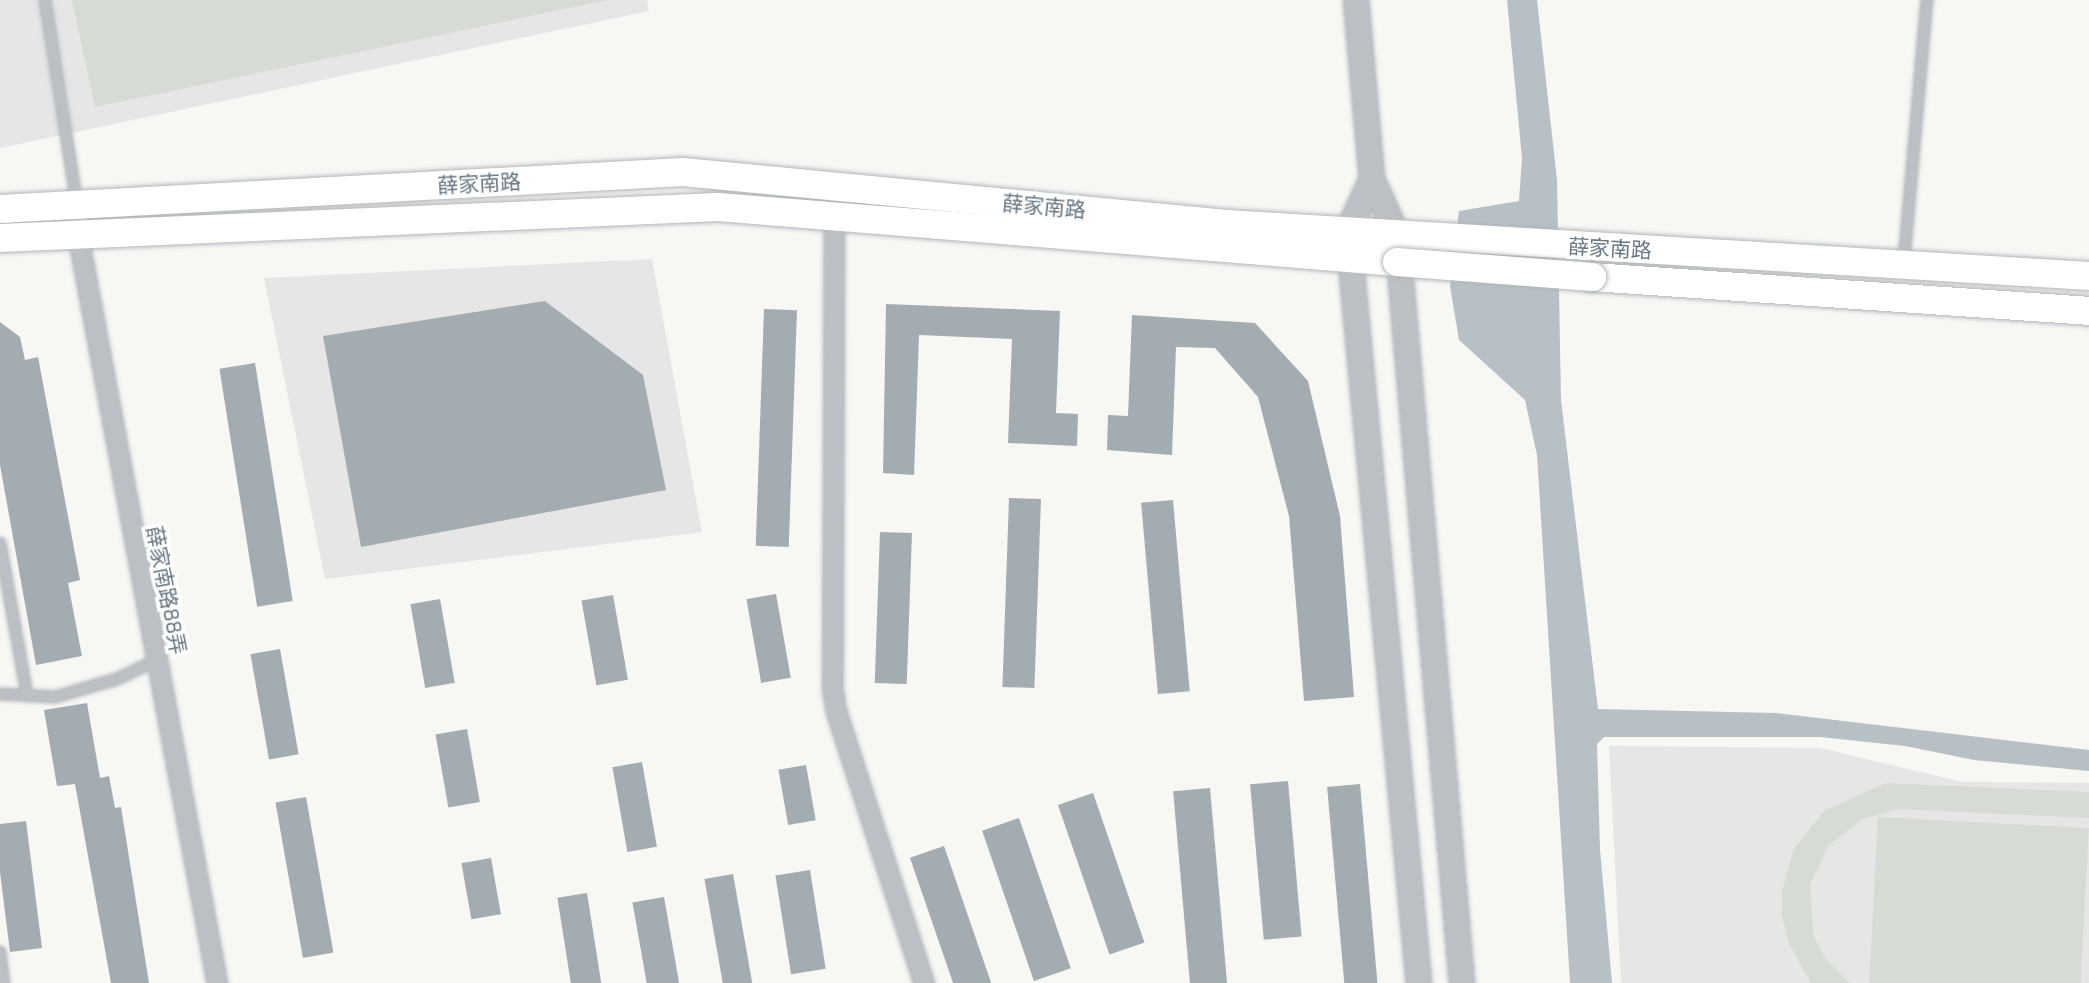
<!DOCTYPE html>
<html>
<head>
<meta charset="utf-8">
<style>
  body { margin:0 }
  #map { position:relative; width:2089px; height:983px; overflow:hidden; background:#f7f7f4; font-family:"Exo 2","Noto Sans SC",sans-serif }
  div>[style] { position:absolute }
  [style*='--x'] { left:calc(var(--x)*1px); top:calc(var(--y)*1px); width:calc(var(--w)*1px); rotate:calc(var(--a)*1deg) }
  .built>* { inset:0; background:#e5e6e5 }
  .green>* { inset:0; background:#d6dbd4; transform-origin:0 0 }
  .water>* { inset:0; background:#b7c1c5 }
  .building>* { inset:0; background:#a3acb1; transform-origin:0 0 }
  .roads { filter:drop-shadow(0 0 2px #b1b6bb) drop-shadow(0 0 2px #b1b6bb) }
  .service>* { height:10px; margin:-5px; padding:0 5px; transform-origin:5px; border-radius:5px; background:#bcc0c4 }
  .minor>* { height:19px; margin:-9.5px; padding:0 9.5px; transform-origin:9.5px; border-radius:9.5px; background:#bcc0c4 }
  .tertiary>* { height:24px; margin:-12px; padding:0 12px; transform-origin:12px; border-radius:12px; background:#bcc0c4 }
  .secondary>* { height:28px; margin:-14px; padding:0 14px; transform-origin:14px; border-radius:14px; background:#fff }
  .bridges { filter:drop-shadow(0 0 2px #b1b6bb) drop-shadow(0 0 2px #b1b6bb) }
  .secondary-bridge>* { height:28px; margin:-14px; padding:0 14px; transform-origin:14px; border-radius:14px; background:#fff }
  span { translate:-50% -50%; white-space:nowrap; text-align:center; line-height:1.15; -webkit-text-stroke:7px #fff; paint-order:stroke }
  .street-label { font-size:21px; color:#687783 }
</style>
</head>
<body>
<div id="map">
  <div class="built">
    <i style="clip-path:polygon(0 0,647px 0,649px 11px,0 148px)"></i>
    <i style="clip-path:polygon(652px 259px,702px 532px,325px 579px,264px 278px)"></i>
    <i style="clip-path:polygon(1609px 746px,1821px 748px,1962px 782px,2089px 783px,2089px 983px,1621px 983px)"></i>
  </div>
  <div class="green">
    <i style="clip-path:polygon(72px 0,608px 0,95px 107px)"></i>
    <i style="clip-path:polygon(1886px 783px,2089px 792px,2089px 818px,1897px 809px,1863px 819px,1829px 845px,1810px 884px,1813px 935px,1825px 958px,1850px 983px,1811px 983px,1789px 944px,1782px 916px,1782px 890px,1794px 849px,1824px 811px)"></i>
    <i style="left:1878px;top:817px;width:211px;height:166px;rotate:3deg"></i>
  </div>
  <div class="water">
    <i style="clip-path:polygon(1507px 0,1537px 0,1557px 180px,1561px 400px,1598px 709px,1775px 713px,2089px 750px,2089px 771px,1974px 760px,1905px 746px,1820px 737px,1604px 737px,1597px 744px,1600px 849px,1612px 983px,1570px 983px,1537px 455px,1525px 400px,1459px 340px,1450px 286px,1459px 211px,1519px 201px,1522px 158px)"></i>
  </div>
  <div class="building">
    <i style="clip-path:polygon(545px 301px,643px 375px,666px 490px,361px 547px,323px 336px)"></i>
    <i style="clip-path:polygon(886px 304px,1060px 311px,1056px 413px,1078px 414px,1077px 446px,1008px 443px,1012px 339px,919px 335px,914px 475px,883px 473px)"></i>
    <i style="left:764px;top:309px;width:33px;height:237px;rotate:2deg"></i>
    <i style="clip-path:polygon(1132px 315px,1255px 323px,1308px 381px,1340px 516px,1354px 697px,1304px 701px,1289px 516px,1258px 397px,1215px 348px,1176px 347px,1172px 455px,1107px 450px,1108px 415px,1128px 416px)"></i>
    <i style="clip-path:polygon(0 322px,20px 337px,25px 360px,38px 357px,80px 580px,68px 583px,82px 656px,36px 665px,0 465px)"></i>
    <i style="left:255px;top:363px;width:241px;height:36px;rotate:81deg"></i>
    <i style="left:1009px;top:498px;width:32px;height:189px;rotate:2deg"></i>
    <i style="left:1173px;top:500px;width:192px;height:32px;rotate:85deg"></i>
    <i style="left:880px;top:532px;width:32px;height:151px;rotate:2deg"></i>
    <i style="left:776px;top:594px;width:85px;height:30px;rotate:80deg"></i>
    <i style="left:613px;top:595px;width:86px;height:32px;rotate:80deg"></i>
    <i style="left:440px;top:599px;width:85px;height:30px;rotate:80deg"></i>
    <i style="left:280px;top:649px;width:107px;height:30px;rotate:80deg"></i>
    <i style="clip-path:polygon(87px 703px,100px 778px,109px 776px,115px 808px,121px 807px,149px 983px,111px 983px,75px 784px,57px 786px,44px 710px)"></i>
    <i style="left:467px;top:729px;width:74px;height:32px;rotate:80deg"></i>
    <i style="left:642px;top:762px;width:86px;height:30px;rotate:80deg"></i>
    <i style="left:806px;top:765px;width:56px;height:28px;rotate:80deg"></i>
    <i style="left:1288px;top:781px;width:156px;height:38px;rotate:85deg"></i>
    <i style="left:1360px;top:784px;width:200px;height:33px;rotate:85deg"></i>
    <i style="left:1210px;top:788px;width:196px;height:37px;rotate:85deg"></i>
    <i style="left:1093px;top:793px;width:158px;height:37px;rotate:71deg"></i>
    <i style="left:306px;top:797px;width:158px;height:31px;rotate:80deg"></i>
    <i style="left:1019px;top:818px;width:159px;height:39px;rotate:71deg"></i>
    <i style="clip-path:polygon(26px 821px,42px 948px,10px 952px,0 872px,0 824px)"></i>
    <i style="left:944px;top:846px;width:145px;height:36px;rotate:71deg"></i>
    <i style="left:491px;top:858px;width:57px;height:30px;rotate:80deg"></i>
    <i style="left:810px;top:870px;width:100px;height:35px;rotate:81deg"></i>
    <i style="left:733px;top:874px;width:111px;height:29px;rotate:80deg"></i>
    <i style="left:587px;top:893px;width:91px;height:30px;rotate:81deg"></i>
    <i style="left:664px;top:897px;width:87px;height:32px;rotate:80deg"></i>
  </div>
  <div class="roads">
    <div class="service">
      <i style="--x:45;--y:0;--w:206;--a:81.1"></i>
      <i style="--x:1904;--y:261;--w:262;--a:-85"></i>
      <i style="--x:0;--y:543;--w:154;--a:79.9"></i>
      <i style="--x:0;--y:694;--w:55;--a:3.1"></i>
      <i style="--x:55;--y:697;--w:65;--a:-16.2"></i>
      <i style="--x:117;--y:679;--w:44;--a:-25.4"></i>
      <i style="--x:0;--y:952;--w:31;--a:83"></i>
    </div>
    <div class="minor">
      <i style="--x:77;--y:204;--w:32;--a:88"></i>
      <i style="--x:78;--y:236;--w:760;--a:79.46"></i>
      <i style="--x:834;--y:216;--w:470;--a:90.2"></i>
      <i style="--x:832;--y:686;--w:25;--a:81"></i>
      <i style="--x:836;--y:711;--w:286;--a:72.1"></i>
    </div>
    <div class="tertiary">
      <i style="--x:1356;--y:0;--w:180;--a:84.9"></i>
      <i style="--x:1372;--y:179;--w:60;--a:65.6"></i>
      <i style="--x:1397;--y:234;--w:752;--a:85.04"></i>
      <i style="--x:1372;--y:179;--w:57;--a:114.8"></i>
      <i style="--x:1348;--y:231;--w:755;--a:84.61"></i>
    </div>
    <div class="secondary">
      <i style="--x:0;--y:209;--w:684;--a:-3.1"></i>
      <i style="--x:683;--y:172;--w:546;--a:5.46"></i>
      <i style="--x:1227;--y:224;--w:864;--a:3.45"></i>
      <i style="--x:0;--y:238;--w:719;--a:-2.47"></i>
      <i style="--x:718;--y:207;--w:681;--a:4.63"></i>
      <i style="--x:1592;--y:277;--w:498;--a:3.9"></i>
    </div>
  </div>
  <div class="bridges">
    <div class="secondary-bridge">
      <i style="--x:1397;--y:262;--w:196;--a:4.4"></i>
    </div>
  </div>
  <div class="street-label">
    <span style="left:479px;top:183px;rotate:-3deg">薛家南路</span>
    <span style="left:1044px;top:206px;rotate:5deg">薛家南路</span>
    <span style="left:1610px;top:248px;rotate:3deg">薛家南路</span>
    <span style="left:167px;top:590px;rotate:79deg">薛家南路88弄</span>
  </div>
</div>
</body>
</html>
